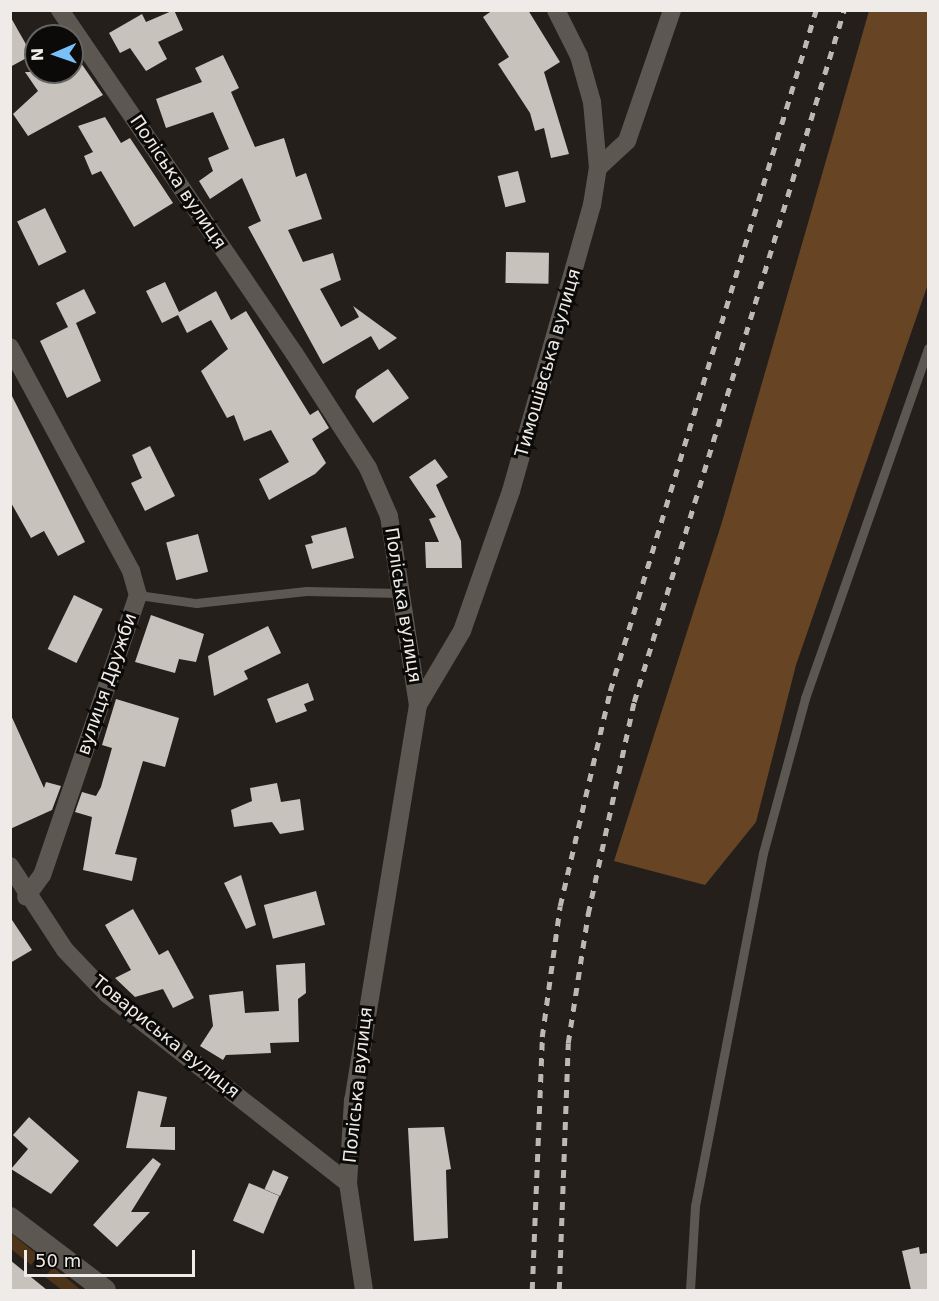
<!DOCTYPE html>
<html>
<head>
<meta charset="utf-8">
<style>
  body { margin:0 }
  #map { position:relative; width:939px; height:1301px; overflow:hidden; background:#241f1b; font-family:"DejaVu Sans",sans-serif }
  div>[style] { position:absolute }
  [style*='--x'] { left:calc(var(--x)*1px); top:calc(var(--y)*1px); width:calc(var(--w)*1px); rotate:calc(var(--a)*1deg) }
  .green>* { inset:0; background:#4e3419 }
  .forest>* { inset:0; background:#674524 }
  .building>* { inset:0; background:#c8c2bc; transform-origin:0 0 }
  .service>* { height:9px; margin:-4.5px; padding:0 4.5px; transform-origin:4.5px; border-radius:4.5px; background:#5d5752 }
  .minor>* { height:18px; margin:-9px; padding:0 9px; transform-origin:9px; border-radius:9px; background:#5d5752 }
  .tertiary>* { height:22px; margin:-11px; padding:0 11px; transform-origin:11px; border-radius:11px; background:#5d5752 }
  .rail>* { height:4.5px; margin-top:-2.25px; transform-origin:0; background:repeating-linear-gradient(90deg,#bcb9b5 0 8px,transparent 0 16px) }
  span { translate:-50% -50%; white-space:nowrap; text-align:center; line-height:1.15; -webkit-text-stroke:6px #0c0a08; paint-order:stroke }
  .street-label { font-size:18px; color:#eeebe8 }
  .frame { position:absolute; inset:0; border:12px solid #eeebe8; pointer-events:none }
  .north { position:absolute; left:24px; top:24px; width:60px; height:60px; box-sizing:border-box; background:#0c0a08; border:2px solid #666462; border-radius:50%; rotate:268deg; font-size:16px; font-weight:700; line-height:24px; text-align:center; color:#eeebe8 }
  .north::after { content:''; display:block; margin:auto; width:21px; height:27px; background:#79bff8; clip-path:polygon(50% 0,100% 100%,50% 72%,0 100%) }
  .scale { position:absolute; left:24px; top:1250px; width:171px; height:27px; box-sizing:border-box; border:3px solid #eeebe8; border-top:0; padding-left:8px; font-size:18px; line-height:21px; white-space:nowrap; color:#eeebe8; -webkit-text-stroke:4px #0c0a08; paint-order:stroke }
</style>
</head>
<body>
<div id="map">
  <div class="green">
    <i style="clip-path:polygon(11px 1233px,38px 1255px,31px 1265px,11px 1249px)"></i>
    <i style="clip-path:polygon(53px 1267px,81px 1290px,62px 1290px,45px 1277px)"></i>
  </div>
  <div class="forest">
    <i style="clip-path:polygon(869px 11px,928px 11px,928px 284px,796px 665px,756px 822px,705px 885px,614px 861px,722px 522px)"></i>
  </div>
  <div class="building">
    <i style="clip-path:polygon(174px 10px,183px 30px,158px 42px,167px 59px,146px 71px,130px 48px,120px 53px,109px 33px,142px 14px,146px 22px)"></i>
    <i style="clip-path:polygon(493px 10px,528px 10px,560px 62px,544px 72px,569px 154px,551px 158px,544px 128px,535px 131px,530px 113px,498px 64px,509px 57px,483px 17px)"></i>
    <i style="clip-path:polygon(10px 16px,32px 55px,10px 67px)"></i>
    <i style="clip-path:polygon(72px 50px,103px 95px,28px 136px,13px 114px,38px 91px,25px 72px,72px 72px)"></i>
    <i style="clip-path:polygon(223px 55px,239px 88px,231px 92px,255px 147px,284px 138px,296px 177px,306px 173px,322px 219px,288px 230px,303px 262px,333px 253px,341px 280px,320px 289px,341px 327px,359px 317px,353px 306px,397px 338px,379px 350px,371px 336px,323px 364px,248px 227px,261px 221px,242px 178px,210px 199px,199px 181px,213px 171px,208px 158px,229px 149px,213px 112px,166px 128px,156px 99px,202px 82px,195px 68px)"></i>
    <i style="clip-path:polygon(105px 117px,121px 143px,130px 138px,173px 203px,134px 227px,101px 171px,92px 175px,84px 156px,93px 152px,78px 126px)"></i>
    <i style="left:518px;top:171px;width:32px;height:21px;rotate:76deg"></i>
    <i style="left:45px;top:208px;width:49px;height:31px;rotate:64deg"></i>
    <i style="left:506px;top:252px;width:43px;height:31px;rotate:1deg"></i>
    <i style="clip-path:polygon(165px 282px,179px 312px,216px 291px,231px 320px,246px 311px,310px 415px,318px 410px,329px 428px,312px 439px,326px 463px,315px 474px,269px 500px,259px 479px,289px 462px,271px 430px,244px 441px,234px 415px,227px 418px,201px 371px,228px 349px,211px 320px,187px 333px,178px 315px,162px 323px,146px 291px)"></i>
    <i style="clip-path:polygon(84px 289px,96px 313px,76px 323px,101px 381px,67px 398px,40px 341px,68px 327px,56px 303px)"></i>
    <i style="clip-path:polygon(388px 369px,409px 398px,373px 423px,355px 397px,357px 390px)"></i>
    <i style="clip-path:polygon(10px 392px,85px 542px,58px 556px,44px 531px,31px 538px,10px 501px)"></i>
    <i style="clip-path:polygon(150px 446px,175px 496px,145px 511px,131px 483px,142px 478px,132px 455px)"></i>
    <i style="clip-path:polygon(435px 459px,448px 477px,436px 485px,461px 541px,462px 568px,426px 568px,425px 542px,439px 542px,429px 519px,436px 517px,409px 477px)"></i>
    <i style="clip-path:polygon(346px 527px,354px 558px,312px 569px,305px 545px,313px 543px,311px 536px)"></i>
    <i style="left:198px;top:534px;width:39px;height:33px;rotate:75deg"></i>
    <i style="left:74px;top:595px;width:32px;height:60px;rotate:26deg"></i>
    <i style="clip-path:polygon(151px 615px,204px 634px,196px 662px,179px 659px,175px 673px,135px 662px)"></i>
    <i style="clip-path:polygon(268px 626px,281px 653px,244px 671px,248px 679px,214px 696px,208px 656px)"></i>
    <i style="clip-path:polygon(308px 683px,314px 700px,304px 704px,307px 711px,276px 723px,267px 699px)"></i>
    <i style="clip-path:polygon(116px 699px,179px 718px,165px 767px,143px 761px,115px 854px,137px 858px,132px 881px,83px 870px,92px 817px,75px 812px,82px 792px,96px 796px,101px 787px,112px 748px,102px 745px)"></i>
    <i style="clip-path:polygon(10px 713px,44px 788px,46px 782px,61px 786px,52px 810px,10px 829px)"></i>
    <i style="clip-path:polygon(277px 783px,281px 802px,300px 799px,304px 830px,280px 834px,272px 822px,234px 827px,231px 810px,252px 801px,250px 788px)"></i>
    <i style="clip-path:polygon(241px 875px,256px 925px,246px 929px,224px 883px)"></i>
    <i style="left:316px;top:891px;width:35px;height:54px;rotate:75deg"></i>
    <i style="clip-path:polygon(133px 909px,159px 955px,168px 950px,194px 998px,173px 1008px,163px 989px,135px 997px,115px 978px,131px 970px,105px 925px)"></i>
    <i style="clip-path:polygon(10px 917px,32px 950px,10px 963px)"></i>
    <i style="clip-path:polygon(305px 963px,306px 993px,298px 999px,299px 1042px,270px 1043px,271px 1053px,226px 1055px,223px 1060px,200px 1046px,213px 1026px,209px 995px,243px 991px,245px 1013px,279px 1011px,276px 965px)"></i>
    <i style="clip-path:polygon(138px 1091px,167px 1097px,160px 1127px,175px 1127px,175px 1150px,126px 1148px)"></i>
    <i style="clip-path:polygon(29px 1117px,79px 1161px,51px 1194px,11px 1169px,28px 1149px,13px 1135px)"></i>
    <i style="clip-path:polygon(444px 1127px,451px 1169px,446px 1170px,448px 1238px,414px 1241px,408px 1128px)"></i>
    <i style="clip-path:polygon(153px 1158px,161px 1164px,131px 1212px,150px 1212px,117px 1247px,93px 1225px)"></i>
    <i style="left:273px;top:1170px;width:17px;height:21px;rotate:24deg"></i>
    <i style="left:249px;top:1183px;width:33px;height:41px;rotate:23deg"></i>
    <i style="clip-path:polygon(919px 1247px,920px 1254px,928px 1253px,928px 1290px,911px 1290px,902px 1251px)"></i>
    <i style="clip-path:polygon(10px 1260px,47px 1290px,10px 1290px)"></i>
  </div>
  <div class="service">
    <i style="--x:138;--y:595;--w:59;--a:7.9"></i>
    <i style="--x:196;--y:603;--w:111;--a:-6.2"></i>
    <i style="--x:306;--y:591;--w:95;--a:1.2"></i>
    <i style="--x:690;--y:1290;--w:84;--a:-86.6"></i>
    <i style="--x:695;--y:1206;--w:359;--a:-79.1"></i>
    <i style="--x:763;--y:853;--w:161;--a:-74.8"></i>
    <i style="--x:805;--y:698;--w:371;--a:-70.6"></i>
  </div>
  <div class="minor">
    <i style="--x:60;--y:10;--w:415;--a:55.7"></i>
    <i style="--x:294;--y:353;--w:137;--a:57.2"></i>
    <i style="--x:368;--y:468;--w:52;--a:66.4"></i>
    <i style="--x:389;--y:516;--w:191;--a:81.3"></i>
    <i style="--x:418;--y:705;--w:400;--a:99.3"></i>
    <i style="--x:353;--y:1100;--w:83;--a:93.4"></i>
    <i style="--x:348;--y:1183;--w:108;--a:81.5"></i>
    <i style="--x:598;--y:168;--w:40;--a:-43"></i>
    <i style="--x:627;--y:141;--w:139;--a:-71"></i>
    <i style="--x:10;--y:347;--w:255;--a:61.6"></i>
    <i style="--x:131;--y:571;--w:25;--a:74"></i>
    <i style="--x:138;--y:595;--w:296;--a:108.9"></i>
    <i style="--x:42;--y:875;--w:27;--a:126"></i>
    <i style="--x:418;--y:705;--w:86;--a:-59.3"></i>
    <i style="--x:462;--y:631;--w:148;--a:-70.7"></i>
    <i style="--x:511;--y:491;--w:297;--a:-74.2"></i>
    <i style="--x:592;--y:205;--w:37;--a:-81"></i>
    <i style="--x:598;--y:168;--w:66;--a:-95.2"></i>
    <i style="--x:592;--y:102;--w:48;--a:-105.8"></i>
    <i style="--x:579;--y:56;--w:51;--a:-116.6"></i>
    <i style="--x:10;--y:866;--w:100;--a:56.8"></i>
    <i style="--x:65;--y:950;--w:61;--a:46.3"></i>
    <i style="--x:107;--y:994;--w:306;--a:38.1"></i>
  </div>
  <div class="tertiary">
    <i style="--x:10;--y:1218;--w:119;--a:37.2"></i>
  </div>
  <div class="rail">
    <i style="--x:532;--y:1290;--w:253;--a:-87.7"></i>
    <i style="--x:542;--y:1037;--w:132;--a:-82.2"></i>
    <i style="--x:560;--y:906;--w:221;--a:-76.9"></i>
    <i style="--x:610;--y:691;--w:711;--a:-73.17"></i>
    <i style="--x:559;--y:1290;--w:247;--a:-87.9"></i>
    <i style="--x:568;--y:1043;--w:131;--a:-81.2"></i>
    <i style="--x:588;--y:914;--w:217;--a:-77.8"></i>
    <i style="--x:634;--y:702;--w:723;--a:-73.12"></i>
  </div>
  <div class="street-label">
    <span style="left:178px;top:182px;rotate:56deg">Поліська вулиця</span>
    <span style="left:548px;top:363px;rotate:-74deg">Тимошівська вулиця</span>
    <span style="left:403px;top:605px;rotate:81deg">Поліська вулиця</span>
    <span style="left:107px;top:684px;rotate:-71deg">вулиця Дружби</span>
    <span style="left:166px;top:1037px;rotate:39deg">Товариська вулиця</span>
    <span style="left:358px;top:1085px;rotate:-84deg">Поліська вулиця</span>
  </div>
  <div class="frame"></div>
  <div class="north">N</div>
  <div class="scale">50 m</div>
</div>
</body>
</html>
